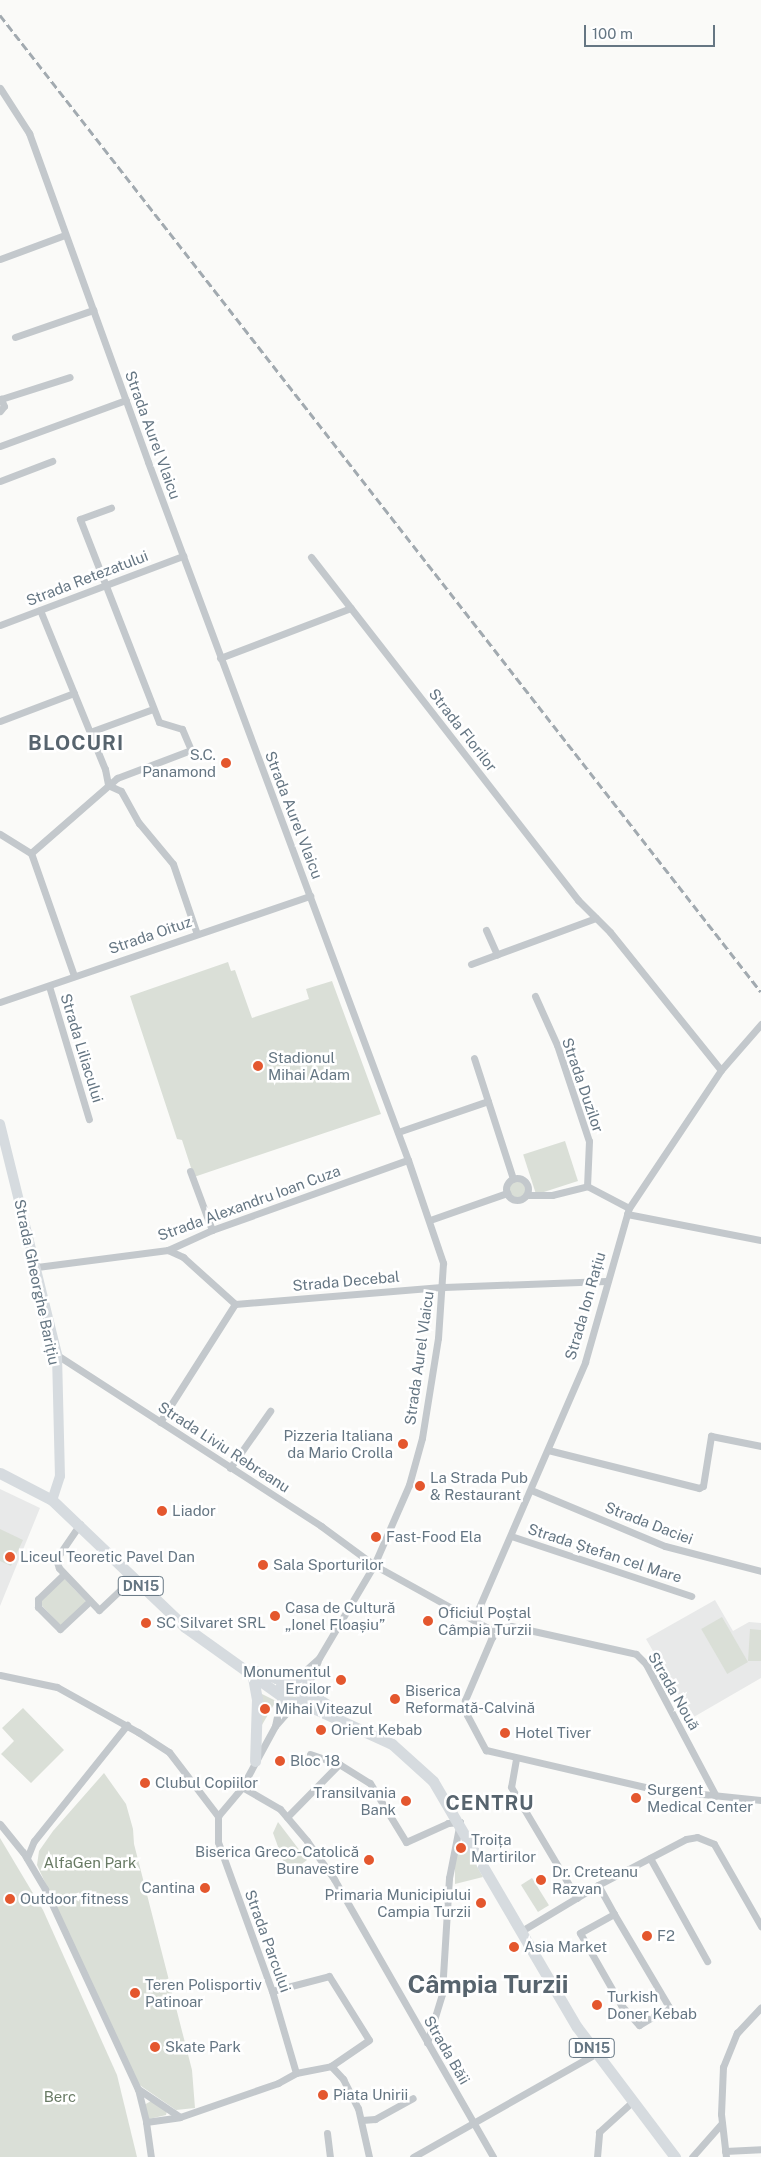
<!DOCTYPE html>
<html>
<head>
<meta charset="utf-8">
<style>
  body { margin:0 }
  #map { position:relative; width:761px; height:2157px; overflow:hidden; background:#fafaf8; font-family:"Public Sans",sans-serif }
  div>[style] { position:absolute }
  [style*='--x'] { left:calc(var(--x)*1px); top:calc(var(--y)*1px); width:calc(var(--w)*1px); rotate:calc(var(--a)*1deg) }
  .built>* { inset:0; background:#e8e9e9 }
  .green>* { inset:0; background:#dadfd7; transform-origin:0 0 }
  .round { border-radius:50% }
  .street>* { height:7px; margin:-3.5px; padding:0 3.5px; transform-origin:3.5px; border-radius:3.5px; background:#c3c8cc }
  .street>.ring { margin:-3.5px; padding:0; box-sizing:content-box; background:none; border:7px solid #c3c8cc; border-radius:50% }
  .secondary>* { height:10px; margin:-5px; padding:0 5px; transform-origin:5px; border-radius:5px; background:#d6dbdf }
  .primary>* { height:11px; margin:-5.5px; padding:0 5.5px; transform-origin:5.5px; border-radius:5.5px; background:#d6dbdf }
  .primary>.ring { margin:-5.5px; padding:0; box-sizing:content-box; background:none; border:11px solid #d6dbdf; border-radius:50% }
  .rail>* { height:2.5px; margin-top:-1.25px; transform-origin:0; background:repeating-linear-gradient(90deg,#a2aab0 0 8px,transparent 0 12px) }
  .dots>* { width:14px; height:14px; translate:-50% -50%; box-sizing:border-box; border:2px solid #fff; border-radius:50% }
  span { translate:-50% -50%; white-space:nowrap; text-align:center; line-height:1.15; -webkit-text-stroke:5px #fff; paint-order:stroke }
  .shield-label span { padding:1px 4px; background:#fff; border:1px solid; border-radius:4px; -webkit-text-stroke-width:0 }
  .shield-label { font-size:14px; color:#657683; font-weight:700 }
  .street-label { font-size:15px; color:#657683 }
  .poi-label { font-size:15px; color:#657683 }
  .right { translate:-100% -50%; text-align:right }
  .left { translate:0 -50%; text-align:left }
  .park-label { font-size:15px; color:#687a64 }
  .district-label { font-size:20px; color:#57646e; font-weight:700; letter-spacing:1px }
  .town-label { font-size:25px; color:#57646e; font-weight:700 }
  .scale { position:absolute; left:584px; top:25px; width:131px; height:22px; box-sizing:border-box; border:2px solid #657683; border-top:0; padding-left:6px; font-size:15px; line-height:18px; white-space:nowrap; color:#657683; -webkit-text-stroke:4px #fff; paint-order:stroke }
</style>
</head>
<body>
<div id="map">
  <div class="built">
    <i style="clip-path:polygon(0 1489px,40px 1508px,0 1606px)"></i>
    <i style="clip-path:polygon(715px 1600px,733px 1631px,749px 1622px,761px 1623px,761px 1678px,692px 1718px,646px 1639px)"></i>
  </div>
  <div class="green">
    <i style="clip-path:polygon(228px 962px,231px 971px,235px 970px,252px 1018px,309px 999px,306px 989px,332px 981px,381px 1114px,194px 1177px,182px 1140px,177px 1139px,130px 996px)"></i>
    <i style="left:565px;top:1141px;width:42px;height:44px;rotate:72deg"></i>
    <i class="round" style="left:508px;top:1180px;width:18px;height:18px"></i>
    <i style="clip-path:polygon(0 1529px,23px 1540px,11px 1566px,0 1561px)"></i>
    <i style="left:64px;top:1578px;width:33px;height:35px;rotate:47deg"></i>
    <i style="left:722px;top:1617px;width:52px;height:24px;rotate:60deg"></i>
    <i style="clip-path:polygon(750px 1629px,761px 1630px,761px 1661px,748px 1661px)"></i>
    <i class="round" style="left:284px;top:1683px;width:16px;height:16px"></i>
    <i style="clip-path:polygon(260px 1693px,276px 1701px,259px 1730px)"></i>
    <i style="clip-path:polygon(23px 1708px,64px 1750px,31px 1783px,1px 1754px,14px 1741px,2px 1728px)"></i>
    <i style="clip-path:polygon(104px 1773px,126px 1804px,133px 1829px,134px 1844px,192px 2070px,195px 2108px,176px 2110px,138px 2084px,37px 1865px,39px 1851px,53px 1831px)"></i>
    <i style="clip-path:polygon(278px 1822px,307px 1860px,288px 1874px,273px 1833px)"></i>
    <i style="clip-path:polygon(0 1838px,43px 1910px,117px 2075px,137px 2157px,0 2157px)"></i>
    <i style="clip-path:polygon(459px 1842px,465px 1845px,483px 1877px,455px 1884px,455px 1852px)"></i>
    <i style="left:532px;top:1878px;width:32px;height:13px;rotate:58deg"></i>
    <i style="clip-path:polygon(151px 2101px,167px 2111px,166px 2115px,149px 2119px,144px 2105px)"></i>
  </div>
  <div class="street">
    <i style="--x:0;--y:88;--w:54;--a:57.2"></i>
    <i style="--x:29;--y:133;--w:350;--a:70.1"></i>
    <i style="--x:148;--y:462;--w:745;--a:69.57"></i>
    <i style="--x:408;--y:1160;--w:109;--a:71.2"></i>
    <i style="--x:443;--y:1263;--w:75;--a:93.8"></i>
    <i style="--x:438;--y:1338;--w:101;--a:99.1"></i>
    <i style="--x:422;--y:1438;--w:49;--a:105.5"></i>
    <i style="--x:409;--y:1485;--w:87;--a:113.6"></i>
    <i style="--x:374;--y:1565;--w:108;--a:120.6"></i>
    <i style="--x:319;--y:1658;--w:24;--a:138"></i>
    <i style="--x:301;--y:1674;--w:10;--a:163"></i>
    <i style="--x:0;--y:259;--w:69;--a:-20.3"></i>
    <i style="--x:15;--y:337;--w:83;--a:-19.1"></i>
    <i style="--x:0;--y:411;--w:6;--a:-51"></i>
    <i style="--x:4;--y:406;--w:8;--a:-113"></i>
    <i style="--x:1;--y:399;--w:72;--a:-17.7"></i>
    <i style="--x:0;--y:446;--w:134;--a:-20.1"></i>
    <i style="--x:0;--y:481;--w:56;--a:-21"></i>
    <i style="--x:311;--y:557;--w:435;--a:52.1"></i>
    <i style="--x:578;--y:900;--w:45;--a:45"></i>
    <i style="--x:610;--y:932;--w:177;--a:51.2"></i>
    <i style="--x:40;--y:610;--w:172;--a:67.8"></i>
    <i style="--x:105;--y:769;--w:16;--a:79"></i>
    <i style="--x:0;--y:625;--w:196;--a:-20.7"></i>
    <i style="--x:220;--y:658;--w:140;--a:-20.9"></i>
    <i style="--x:0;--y:721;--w:79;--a:-20.7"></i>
    <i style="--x:90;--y:732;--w:67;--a:-20.1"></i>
    <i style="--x:108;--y:785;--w:14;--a:25"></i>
    <i style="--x:121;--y:791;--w:37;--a:61"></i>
    <i style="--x:139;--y:823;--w:53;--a:50.3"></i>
    <i style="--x:173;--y:864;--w:74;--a:71.1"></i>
    <i style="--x:0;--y:834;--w:36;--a:32"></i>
    <i style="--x:31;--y:853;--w:114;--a:-41.1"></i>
    <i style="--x:117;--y:778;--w:79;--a:-20.7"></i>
    <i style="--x:191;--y:750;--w:23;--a:-113"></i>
    <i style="--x:182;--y:729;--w:24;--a:-163"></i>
    <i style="--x:159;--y:722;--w:218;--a:-111.3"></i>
    <i style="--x:80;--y:519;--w:33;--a:-20"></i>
    <i style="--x:31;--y:853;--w:130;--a:70.7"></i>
    <i style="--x:486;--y:930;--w:27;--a:66"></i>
    <i style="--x:471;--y:964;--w:133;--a:-20.2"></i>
    <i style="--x:49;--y:986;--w:139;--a:73.3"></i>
    <i style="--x:535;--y:996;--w:54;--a:65.8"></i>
    <i style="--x:557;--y:1045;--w:101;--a:71.6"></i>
    <i style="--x:589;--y:1141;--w:45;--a:92.5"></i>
    <i style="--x:0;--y:1002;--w:328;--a:-18.9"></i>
    <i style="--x:474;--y:1058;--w:127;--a:72.1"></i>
    <i style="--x:398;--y:1132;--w:95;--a:-19"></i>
    <i style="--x:190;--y:1171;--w:63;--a:69.6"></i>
    <i class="ring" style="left:506px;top:1178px;width:15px;height:15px"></i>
    <i style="--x:527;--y:1195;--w:25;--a:0"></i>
    <i style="--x:552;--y:1195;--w:36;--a:-14"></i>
    <i style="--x:587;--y:1186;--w:47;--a:27.6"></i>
    <i style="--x:627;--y:1214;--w:136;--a:11"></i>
    <i style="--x:430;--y:1220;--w:82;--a:-19.3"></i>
    <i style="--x:168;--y:1250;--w:17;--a:25"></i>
    <i style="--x:183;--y:1257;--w:70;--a:42.1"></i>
    <i style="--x:235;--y:1304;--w:210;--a:-4.7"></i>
    <i style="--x:444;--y:1287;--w:162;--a:-2.1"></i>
    <i style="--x:37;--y:1267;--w:132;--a:-7.4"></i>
    <i style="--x:168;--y:1250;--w:48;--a:-24.4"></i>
    <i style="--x:212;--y:1230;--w:208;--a:-19.7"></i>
    <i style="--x:57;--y:1355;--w:315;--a:32.9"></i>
    <i style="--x:321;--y:1526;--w:66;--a:36.3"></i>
    <i style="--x:374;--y:1565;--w:128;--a:29"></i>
    <i style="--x:486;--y:1627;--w:12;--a:59"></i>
    <i style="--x:492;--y:1637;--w:69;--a:113.2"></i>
    <i style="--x:465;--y:1700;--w:15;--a:82"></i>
    <i style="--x:467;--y:1715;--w:40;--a:62"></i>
    <i style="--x:486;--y:1750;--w:172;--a:13.1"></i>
    <i style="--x:654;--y:1789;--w:108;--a:5.9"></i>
    <i style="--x:160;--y:1422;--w:140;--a:-57.6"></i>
    <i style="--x:548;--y:1450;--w:156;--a:14.1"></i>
    <i style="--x:699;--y:1488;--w:4;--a:-27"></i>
    <i style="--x:703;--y:1486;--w:51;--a:-80.9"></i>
    <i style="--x:711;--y:1436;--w:51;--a:11.3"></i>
    <i style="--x:230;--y:1468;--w:70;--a:-54.9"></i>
    <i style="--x:531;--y:1490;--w:145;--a:22.7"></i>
    <i style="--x:665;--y:1546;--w:99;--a:14.6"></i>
    <i style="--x:80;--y:1524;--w:42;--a:124.4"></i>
    <i style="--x:56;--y:1559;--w:9;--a:72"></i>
    <i style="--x:59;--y:1568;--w:58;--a:46.4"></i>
    <i style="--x:99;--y:1610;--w:47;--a:-43.3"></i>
    <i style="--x:511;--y:1536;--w:190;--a:18.4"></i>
    <i style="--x:64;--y:1574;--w:36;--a:136"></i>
    <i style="--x:38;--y:1599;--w:8;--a:90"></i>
    <i style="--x:38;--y:1607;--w:31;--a:45"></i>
    <i style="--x:60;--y:1629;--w:41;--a:-43"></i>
    <i style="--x:474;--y:1619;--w:280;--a:-66.6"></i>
    <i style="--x:585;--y:1362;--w:160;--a:-74.1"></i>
    <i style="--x:629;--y:1208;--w:166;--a:-56.3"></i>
    <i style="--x:721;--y:1070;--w:61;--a:-49"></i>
    <i style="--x:489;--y:1630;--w:22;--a:-10"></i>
    <i style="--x:511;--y:1626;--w:128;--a:12.6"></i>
    <i style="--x:636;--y:1654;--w:14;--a:45"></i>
    <i style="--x:646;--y:1664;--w:149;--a:62.1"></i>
    <i style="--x:0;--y:1675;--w:58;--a:11.9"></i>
    <i style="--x:57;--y:1687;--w:93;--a:29.1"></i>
    <i style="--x:138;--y:1732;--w:37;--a:33"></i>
    <i style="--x:169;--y:1752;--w:81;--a:52.6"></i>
    <i style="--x:306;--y:1689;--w:30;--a:-67"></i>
    <i style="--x:275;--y:1726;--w:30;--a:-49"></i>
    <i style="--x:310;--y:1754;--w:31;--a:19"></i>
    <i style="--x:516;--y:1759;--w:28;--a:100"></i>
    <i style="--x:511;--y:1787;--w:129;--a:59.3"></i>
    <i style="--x:242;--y:1787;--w:44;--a:30.1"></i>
    <i style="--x:280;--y:1809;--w:42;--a:49.8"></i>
    <i style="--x:307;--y:1841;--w:47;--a:54.6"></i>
    <i style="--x:334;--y:1879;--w:320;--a:60.2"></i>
    <i style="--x:218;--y:1816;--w:26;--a:90"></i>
    <i style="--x:218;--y:1842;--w:158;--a:70.1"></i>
    <i style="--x:272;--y:1991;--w:85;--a:73.7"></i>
    <i style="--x:218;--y:1816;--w:38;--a:-50"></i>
    <i style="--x:242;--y:1787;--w:69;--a:-61.6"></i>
    <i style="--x:275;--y:1726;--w:30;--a:-78"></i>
    <i style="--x:287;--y:1817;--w:74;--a:-45.5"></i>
    <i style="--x:339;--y:1764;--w:36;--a:32"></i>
    <i style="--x:370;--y:1783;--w:69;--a:58.6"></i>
    <i style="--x:406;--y:1842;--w:46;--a:-24.3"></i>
    <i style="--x:448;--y:1823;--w:12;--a:-5"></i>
    <i style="--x:460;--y:1822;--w:57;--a:101.1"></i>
    <i style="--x:449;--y:1878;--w:116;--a:93.5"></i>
    <i style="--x:442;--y:1994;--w:51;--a:107"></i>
    <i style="--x:0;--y:1824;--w:36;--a:51"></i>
    <i style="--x:23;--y:1852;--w:43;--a:59.3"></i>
    <i style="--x:45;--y:1889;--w:221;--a:65.1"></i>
    <i style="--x:138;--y:2089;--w:50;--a:33.7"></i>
    <i style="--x:180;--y:2117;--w:104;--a:-19.1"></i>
    <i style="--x:278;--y:2083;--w:21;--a:-29"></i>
    <i style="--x:296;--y:2073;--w:36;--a:-11"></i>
    <i style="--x:331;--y:2066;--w:18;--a:47"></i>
    <i style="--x:343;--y:2079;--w:33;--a:63"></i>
    <i style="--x:358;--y:2108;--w:50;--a:77.3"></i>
    <i style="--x:27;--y:1858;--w:18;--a:-68"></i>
    <i style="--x:34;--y:1841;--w:149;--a:-51.3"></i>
    <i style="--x:650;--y:1858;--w:118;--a:61"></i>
    <i style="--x:598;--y:1885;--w:33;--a:61"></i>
    <i style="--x:614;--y:1914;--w:39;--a:151"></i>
    <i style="--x:580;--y:1933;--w:83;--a:60.3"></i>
    <i style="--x:621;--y:2005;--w:27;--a:48"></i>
    <i style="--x:639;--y:2025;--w:35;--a:-31"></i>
    <i style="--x:669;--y:2007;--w:108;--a:-120.6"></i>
    <i style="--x:523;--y:1930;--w:87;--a:-31"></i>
    <i style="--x:598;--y:1885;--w:99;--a:-27.6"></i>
    <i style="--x:686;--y:1839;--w:11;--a:-10"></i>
    <i style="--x:697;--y:1837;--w:18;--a:22"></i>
    <i style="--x:714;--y:1844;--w:95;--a:60.2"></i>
    <i style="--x:272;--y:1991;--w:59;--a:-14.7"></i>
    <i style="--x:329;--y:1976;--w:75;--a:58"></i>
    <i style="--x:369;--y:2040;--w:46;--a:145.6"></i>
    <i style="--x:138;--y:2089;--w:34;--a:76"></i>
    <i style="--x:146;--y:2122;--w:34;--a:-8"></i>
    <i style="--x:362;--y:2120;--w:13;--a:-4"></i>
    <i style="--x:375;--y:2119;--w:43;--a:-28.9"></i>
    <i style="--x:146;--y:2122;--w:35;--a:82"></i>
    <i style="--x:327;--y:2133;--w:24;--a:83"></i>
    <i style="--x:725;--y:2151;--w:36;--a:-3"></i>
    <i style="--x:413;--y:2157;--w:209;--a:-29.5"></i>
    <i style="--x:597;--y:2157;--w:25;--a:-85"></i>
    <i style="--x:599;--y:2132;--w:45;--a:-42.3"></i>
    <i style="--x:692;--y:2157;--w:45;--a:-48.6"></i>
    <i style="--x:726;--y:2157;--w:43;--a:-96.6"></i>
    <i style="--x:721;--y:2114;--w:47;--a:-87.6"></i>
    <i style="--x:723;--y:2067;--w:37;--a:-68"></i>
    <i style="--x:737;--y:2033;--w:35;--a:-47"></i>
  </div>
  <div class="secondary">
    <i style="--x:0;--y:1124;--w:238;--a:76.1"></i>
    <i style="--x:57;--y:1355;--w:121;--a:88.6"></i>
    <i style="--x:60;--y:1476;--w:25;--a:108"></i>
  </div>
  <div class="primary">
    <i style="--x:0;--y:1473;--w:59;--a:27.4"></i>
    <i style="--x:52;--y:1500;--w:184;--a:43.7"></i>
    <i style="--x:185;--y:1627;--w:117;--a:35.6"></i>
    <i style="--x:255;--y:1671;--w:22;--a:18"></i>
    <i style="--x:276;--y:1678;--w:13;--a:-4"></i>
    <i class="ring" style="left:280px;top:1677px;width:15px;height:15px"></i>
    <i style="--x:253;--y:1677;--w:22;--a:80"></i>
    <i style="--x:257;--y:1699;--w:62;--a:91.8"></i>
    <i style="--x:306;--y:1691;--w:38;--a:33"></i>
    <i style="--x:300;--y:1702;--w:101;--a:24.5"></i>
    <i style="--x:392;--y:1744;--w:55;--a:42.1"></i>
    <i style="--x:433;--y:1781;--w:285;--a:59.7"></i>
    <i style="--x:577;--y:2027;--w:163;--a:53"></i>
  </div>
  <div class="rail">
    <i style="--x:0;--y:15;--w:1238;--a:52.08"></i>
  </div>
  <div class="dots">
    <i style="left:226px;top:763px;background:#e4572e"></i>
    <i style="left:258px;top:1066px;background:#e4572e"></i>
    <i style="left:403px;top:1444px;background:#e4572e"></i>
    <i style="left:420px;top:1486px;background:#e4572e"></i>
    <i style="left:162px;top:1511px;background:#e4572e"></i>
    <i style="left:376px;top:1537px;background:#e4572e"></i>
    <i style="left:10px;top:1557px;background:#e4572e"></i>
    <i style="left:263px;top:1565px;background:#e4572e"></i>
    <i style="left:275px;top:1616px;background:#e4572e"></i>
    <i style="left:428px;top:1621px;background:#e4572e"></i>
    <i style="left:146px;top:1623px;background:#e4572e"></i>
    <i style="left:341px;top:1680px;background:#e4572e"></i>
    <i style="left:395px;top:1699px;background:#e4572e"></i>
    <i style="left:265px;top:1709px;background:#e4572e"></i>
    <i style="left:321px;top:1730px;background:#e4572e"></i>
    <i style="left:505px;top:1733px;background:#e4572e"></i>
    <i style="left:280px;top:1761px;background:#e4572e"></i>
    <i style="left:145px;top:1783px;background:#e4572e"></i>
    <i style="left:636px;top:1798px;background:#e4572e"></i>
    <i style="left:406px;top:1801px;background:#e4572e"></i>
    <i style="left:461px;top:1848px;background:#e4572e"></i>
    <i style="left:369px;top:1860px;background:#e4572e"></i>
    <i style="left:541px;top:1880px;background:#e4572e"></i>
    <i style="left:205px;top:1888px;background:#e4572e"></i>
    <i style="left:10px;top:1899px;background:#e4572e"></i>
    <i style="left:481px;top:1903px;background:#e4572e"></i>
    <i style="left:647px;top:1936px;background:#e4572e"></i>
    <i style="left:514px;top:1947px;background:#e4572e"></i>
    <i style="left:135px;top:1993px;background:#e4572e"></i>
    <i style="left:597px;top:2005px;background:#e4572e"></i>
    <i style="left:155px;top:2047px;background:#e4572e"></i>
    <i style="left:323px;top:2095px;background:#e4572e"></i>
  </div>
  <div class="shield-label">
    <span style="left:141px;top:1586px">DN15</span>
    <span style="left:592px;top:2048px">DN15</span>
  </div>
  <div class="street-label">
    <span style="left:153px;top:435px;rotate:70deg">Strada Aurel Vlaicu</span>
    <span style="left:87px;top:578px;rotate:-21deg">Strada Retezatului</span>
    <span style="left:463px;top:730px;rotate:52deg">Strada Florilor</span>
    <span style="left:294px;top:815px;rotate:69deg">Strada Aurel Vlaicu</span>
    <span style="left:150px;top:935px;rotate:-19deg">Strada Oituz</span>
    <span style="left:82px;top:1048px;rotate:73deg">Strada Liliacului</span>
    <span style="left:583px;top:1085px;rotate:71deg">Strada Duzilor</span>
    <span style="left:249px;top:1203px;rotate:-20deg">Strada Alexandru Ioan Cuza</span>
    <span style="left:346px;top:1281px;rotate:-5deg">Strada Decebal</span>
    <span style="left:37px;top:1282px;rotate:78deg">Strada Gheorghe Barițiu</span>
    <span style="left:585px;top:1306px;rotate:-74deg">Strada Ion Rațiu</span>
    <span style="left:419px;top:1358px;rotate:-82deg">Strada Aurel Vlaicu</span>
    <span style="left:224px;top:1447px;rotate:33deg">Strada Liviu Rebreanu</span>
    <span style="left:649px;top:1523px;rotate:21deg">Strada Daciei</span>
    <span style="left:605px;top:1553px;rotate:18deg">Strada Ștefan cel Mare</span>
    <span style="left:674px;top:1691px;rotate:60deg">Strada Nouă</span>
    <span style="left:268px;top:1941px;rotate:70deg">Strada Parcului</span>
    <span style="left:447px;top:2050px;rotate:60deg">Strada Băii</span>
  </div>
  <div class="poi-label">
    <span class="right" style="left:216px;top:763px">S.C.<br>Panamond</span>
    <span class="left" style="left:268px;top:1066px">Stadionul<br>Mihai Adam</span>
    <span class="right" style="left:393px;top:1444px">Pizzeria Italiana<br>da Mario Crolla</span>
    <span class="left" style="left:430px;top:1486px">La Strada Pub<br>&amp; Restaurant</span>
    <span class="left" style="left:172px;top:1511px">Liador</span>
    <span class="left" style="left:386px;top:1537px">Fast-Food Ela</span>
    <span class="left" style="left:20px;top:1557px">Liceul Teoretic Pavel Dan</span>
    <span class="left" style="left:273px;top:1565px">Sala Sporturilor</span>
    <span class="left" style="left:285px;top:1616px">Casa de Cultură<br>„Ionel Floașiu”</span>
    <span class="left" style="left:438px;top:1621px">Oficiul Poștal<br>Câmpia Turzii</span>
    <span class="left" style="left:156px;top:1623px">SC Silvaret SRL</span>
    <span class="right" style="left:331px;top:1680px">Monumentul<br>Eroilor</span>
    <span class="left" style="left:405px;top:1699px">Biserica<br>Reformată-Calvină</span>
    <span class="left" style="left:275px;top:1709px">Mihai Viteazul</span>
    <span class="left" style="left:331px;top:1730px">Orient Kebab</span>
    <span class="left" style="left:515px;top:1733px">Hotel Tiver</span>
    <span class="left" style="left:290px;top:1761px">Bloc 18</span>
    <span class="left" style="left:155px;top:1783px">Clubul Copiilor</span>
    <span class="left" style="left:647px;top:1798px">Surgent<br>Medical Center</span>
    <span class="right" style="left:396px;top:1801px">Transilvania<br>Bank</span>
    <span class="left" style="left:471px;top:1848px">Troița<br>Martirilor</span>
    <span class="right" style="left:359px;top:1860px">Biserica Greco-Catolică<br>Bunavestire</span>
    <span class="left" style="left:552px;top:1880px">Dr. Creteanu<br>Razvan</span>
    <span class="right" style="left:195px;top:1888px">Cantina</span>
    <span class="right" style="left:471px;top:1903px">Primaria Municipiului<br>Campia Turzii</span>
    <span class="left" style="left:20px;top:1899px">Outdoor fitness</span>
    <span class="left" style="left:657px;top:1936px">F2</span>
    <span class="left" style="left:524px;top:1947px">Asia Market</span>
    <span class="left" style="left:145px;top:1993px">Teren Polisportiv<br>Patinoar</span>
    <span class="left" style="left:607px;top:2005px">Turkish<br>Doner Kebab</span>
    <span class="left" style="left:165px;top:2047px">Skate Park</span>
    <span class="left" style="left:333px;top:2095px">Piata Unirii</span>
  </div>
  <div class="park-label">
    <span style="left:90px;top:1863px">AlfaGen Park</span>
    <span style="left:60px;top:2097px">Berc</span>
  </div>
  <div class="district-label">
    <span style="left:76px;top:743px">BLOCURI</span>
    <span style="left:490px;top:1803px">CENTRU</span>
  </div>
  <div class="town-label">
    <span style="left:488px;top:1984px">Câmpia Turzii</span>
  </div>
  <div class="scale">100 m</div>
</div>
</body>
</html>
